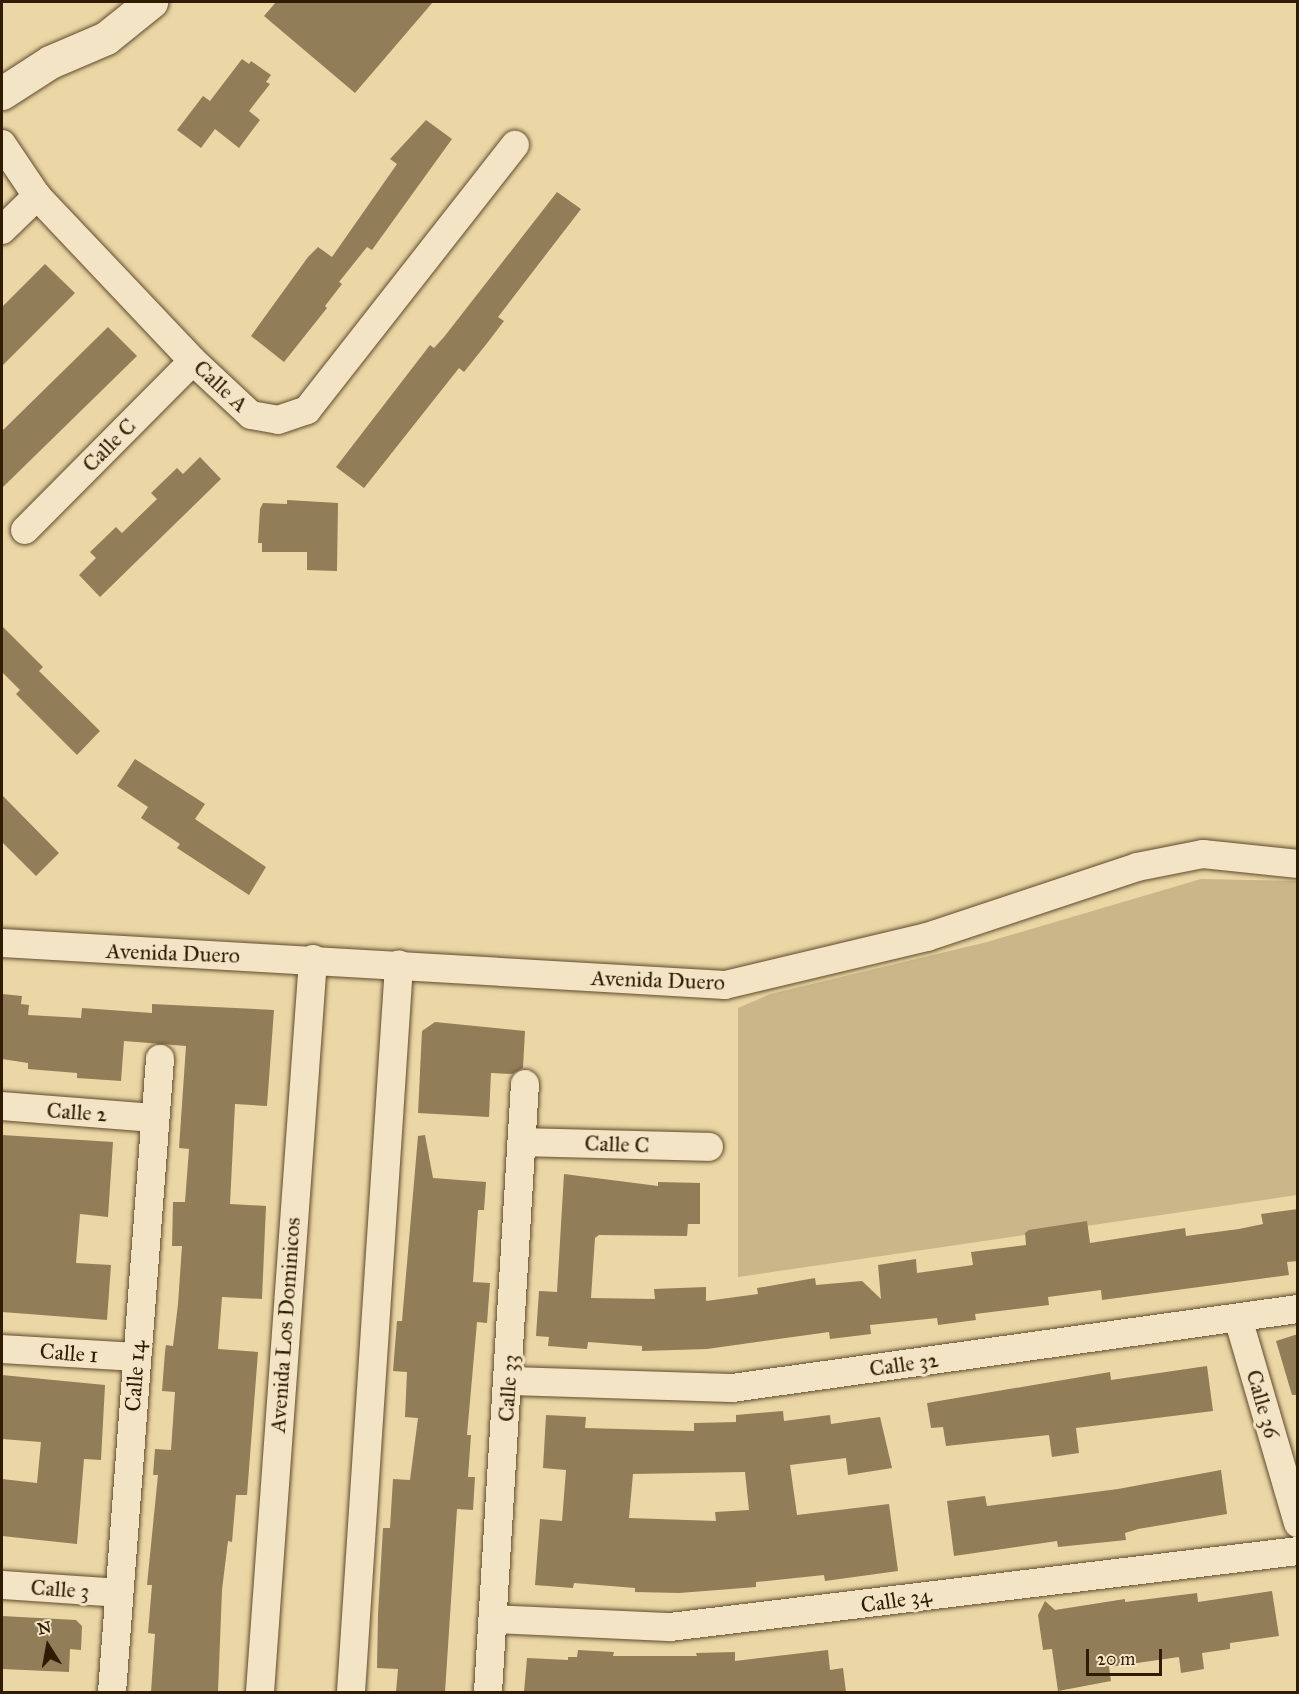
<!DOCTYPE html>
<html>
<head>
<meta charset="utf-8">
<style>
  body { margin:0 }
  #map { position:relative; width:1299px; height:1694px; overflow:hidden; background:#ebd6a5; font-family:"IM FELL Great Primer",serif }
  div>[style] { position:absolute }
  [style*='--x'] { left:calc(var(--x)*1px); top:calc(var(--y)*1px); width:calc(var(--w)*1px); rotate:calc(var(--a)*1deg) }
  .green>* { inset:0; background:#cbb689 }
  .building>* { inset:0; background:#917d57 }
  .roads { filter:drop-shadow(0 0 2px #5f4a2c) drop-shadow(0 0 2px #5f4a2c) }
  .minor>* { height:28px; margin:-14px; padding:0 14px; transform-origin:14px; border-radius:14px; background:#f2e4c4 }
  .tertiary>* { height:33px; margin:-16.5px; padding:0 16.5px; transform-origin:16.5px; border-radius:16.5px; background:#f2e4c4 }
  span { translate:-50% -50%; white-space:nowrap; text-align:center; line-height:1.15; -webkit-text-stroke:6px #f2e4c4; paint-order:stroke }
  .street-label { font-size:22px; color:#301c03 }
  .frame { position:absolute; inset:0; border:3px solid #301c03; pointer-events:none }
  .north { position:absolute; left:18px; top:1616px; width:60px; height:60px; -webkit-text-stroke:4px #f2e4c4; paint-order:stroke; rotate:349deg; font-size:16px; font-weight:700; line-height:24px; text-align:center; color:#301c03 }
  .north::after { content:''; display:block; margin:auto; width:21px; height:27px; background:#301c03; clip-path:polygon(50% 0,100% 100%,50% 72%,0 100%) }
  .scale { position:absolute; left:1086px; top:1649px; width:76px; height:27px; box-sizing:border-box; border:3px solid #301c03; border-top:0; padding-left:8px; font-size:18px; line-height:21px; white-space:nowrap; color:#301c03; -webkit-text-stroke:4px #f2e4c4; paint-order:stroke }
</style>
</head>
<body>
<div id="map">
  <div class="green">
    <i style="clip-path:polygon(1201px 879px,1297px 881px,1297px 1195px,738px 1277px,738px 1008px,770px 994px,987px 942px)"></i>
  </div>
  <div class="building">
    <i style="clip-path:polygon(276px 2px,433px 2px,355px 93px,264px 16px)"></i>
    <i style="clip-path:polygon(242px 59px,249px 64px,251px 61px,271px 75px,266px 82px,270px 84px,249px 111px,260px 120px,239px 148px,215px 129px,201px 148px,177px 130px,203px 96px,210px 101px)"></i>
    <i style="clip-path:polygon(426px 120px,452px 139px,372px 250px,367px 247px,339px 282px,342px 284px,325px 306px,327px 308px,284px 362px,251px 336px,308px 257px,318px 247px,332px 257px,397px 164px,390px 159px)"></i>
    <i style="clip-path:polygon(557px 192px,581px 209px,498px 317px,504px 321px,488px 342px,464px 372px,459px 368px,364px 488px,336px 467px,430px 345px,434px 348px,444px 337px)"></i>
    <i style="clip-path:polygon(45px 264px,75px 293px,2px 366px,2px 307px)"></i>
    <i style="clip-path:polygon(108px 327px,137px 356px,2px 488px,2px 431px)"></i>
    <i style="clip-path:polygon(200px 457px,221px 479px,100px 597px,79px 575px,96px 558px,90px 552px,116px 527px,122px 533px,157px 499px,151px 493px,177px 468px,183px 474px)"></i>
    <i style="clip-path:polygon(287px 500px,338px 503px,337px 571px,307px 570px,307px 552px,262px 552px,262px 543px,258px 543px,260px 509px,263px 503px,287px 504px)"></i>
    <i style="clip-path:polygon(2px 626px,43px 667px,39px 671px,100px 731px,77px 755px,16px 694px,20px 690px,2px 672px)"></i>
    <i style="clip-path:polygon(135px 759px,205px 804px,195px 819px,266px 867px,249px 895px,177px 848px,180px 844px,141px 818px,148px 807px,117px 786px)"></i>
    <i style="clip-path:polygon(2px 795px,59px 853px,36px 876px,2px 842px)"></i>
    <i style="clip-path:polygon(2px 994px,22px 996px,21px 1004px,29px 1005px,28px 1015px,81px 1018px,82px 1008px,152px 1013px,152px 1004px,274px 1010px,267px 1106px,235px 1104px,230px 1204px,266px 1206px,262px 1299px,222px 1297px,218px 1349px,258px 1352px,247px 1495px,236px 1495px,232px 1542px,228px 1541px,222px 1590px,218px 1692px,151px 1692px,155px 1634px,148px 1633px,152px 1585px,147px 1585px,158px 1475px,153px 1475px,155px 1449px,171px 1450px,175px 1392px,162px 1391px,165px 1352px,166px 1345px,173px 1346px,178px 1304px,182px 1246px,172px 1246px,173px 1202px,185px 1202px,189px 1149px,179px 1148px,186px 1046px,124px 1041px,121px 1081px,77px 1078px,77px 1073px,28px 1069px,28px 1063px,2px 1059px)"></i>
    <i style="clip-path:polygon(435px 1022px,525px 1031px,523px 1068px,512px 1074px,491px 1073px,489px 1117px,418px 1113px,422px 1031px)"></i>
    <i style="clip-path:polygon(2px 1135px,113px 1142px,108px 1217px,80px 1214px,76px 1263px,111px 1265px,107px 1320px,2px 1312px)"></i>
    <i style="clip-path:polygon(425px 1135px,433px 1178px,486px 1182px,484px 1210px,478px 1210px,473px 1282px,490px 1283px,487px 1323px,477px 1322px,467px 1435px,471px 1435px,468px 1477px,475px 1477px,473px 1510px,457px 1509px,445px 1692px,396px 1692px,398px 1669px,377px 1668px,378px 1614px,383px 1528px,390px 1528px,393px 1479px,410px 1480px,418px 1418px,405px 1417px,407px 1372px,393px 1371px,397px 1321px,402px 1321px,418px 1136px)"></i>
    <i style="clip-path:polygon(564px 1174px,658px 1186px,658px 1182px,700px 1183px,700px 1224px,688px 1224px,687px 1236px,599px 1235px,595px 1238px,591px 1298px,655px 1299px,654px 1289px,706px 1287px,706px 1301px,758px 1294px,757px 1288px,815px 1278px,816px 1285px,862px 1281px,881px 1299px,878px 1265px,916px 1259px,917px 1273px,973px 1265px,971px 1252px,1026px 1245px,1025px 1233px,1029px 1230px,1087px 1221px,1090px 1243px,1185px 1228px,1186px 1236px,1239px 1229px,1263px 1224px,1261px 1214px,1298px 1209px,1298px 1261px,1287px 1262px,1289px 1275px,1102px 1300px,1101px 1290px,1048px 1297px,1049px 1305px,975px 1314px,976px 1320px,938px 1325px,937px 1318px,870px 1325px,871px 1334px,830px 1339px,829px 1332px,707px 1349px,642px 1351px,642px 1346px,588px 1342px,587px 1349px,548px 1346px,549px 1337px,536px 1336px,539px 1291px,557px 1292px)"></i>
    <i style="clip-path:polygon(1298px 1334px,1298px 1395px,1292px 1395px,1276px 1341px)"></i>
    <i style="clip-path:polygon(1207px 1366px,1213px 1411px,1076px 1428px,1079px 1453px,1052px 1457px,1049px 1435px,946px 1446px,943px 1427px,931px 1428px,927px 1403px,1110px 1372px,1111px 1380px)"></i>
    <i style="clip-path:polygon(2px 1375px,105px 1385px,101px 1460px,84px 1459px,77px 1544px,2px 1536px,2px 1479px,37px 1483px,41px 1442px,2px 1439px)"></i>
    <i style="clip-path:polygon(evenodd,783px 1411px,784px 1421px,830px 1415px,831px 1424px,880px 1417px,892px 1468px,848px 1475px,846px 1458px,790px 1465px,797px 1515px,889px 1504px,898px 1571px,825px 1581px,824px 1575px,756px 1582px,756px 1587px,679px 1593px,635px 1592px,635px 1588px,574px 1583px,573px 1588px,535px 1585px,540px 1519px,562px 1521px,566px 1470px,543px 1468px,546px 1415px,586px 1417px,585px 1428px,694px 1431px,694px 1423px,736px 1422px,736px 1415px,783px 1411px,745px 1472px,749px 1510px,715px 1512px,716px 1521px,629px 1518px,633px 1474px,745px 1472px)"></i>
    <i style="clip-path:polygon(1221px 1470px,1227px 1514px,1138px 1529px,1125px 1533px,1126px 1540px,1058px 1547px,1057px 1541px,954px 1556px,947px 1501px,985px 1496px,987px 1506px,1118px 1489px)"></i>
    <i style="clip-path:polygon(1272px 1591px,1279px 1636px,1230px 1643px,1230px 1649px,1202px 1653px,1204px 1669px,1181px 1673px,1179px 1657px,1109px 1667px,1111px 1681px,1058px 1691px,1052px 1649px,1043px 1650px,1038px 1615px,1045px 1601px,1055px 1610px,1125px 1599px,1125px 1602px,1197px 1593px,1198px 1602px)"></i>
    <i style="clip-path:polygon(2px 1616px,76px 1620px,82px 1626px,81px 1650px,70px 1649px,69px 1672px,2px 1669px)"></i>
    <i style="clip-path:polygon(578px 1650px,614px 1652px,613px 1656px,697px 1656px,696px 1653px,735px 1652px,735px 1661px,828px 1650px,830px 1670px,843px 1668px,846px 1692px,524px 1692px,527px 1658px,568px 1660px,568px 1657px,577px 1657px)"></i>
  </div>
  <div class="roads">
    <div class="minor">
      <i style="--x:2;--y:144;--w:63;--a:56.1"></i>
      <i style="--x:37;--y:196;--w:227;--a:46.6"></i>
      <i style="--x:193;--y:361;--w:79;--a:43"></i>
      <i style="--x:251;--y:415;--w:27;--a:10"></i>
      <i style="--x:278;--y:420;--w:31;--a:-19"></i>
      <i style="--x:307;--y:410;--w:337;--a:-51.9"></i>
      <i style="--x:2;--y:230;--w:49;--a:-44.2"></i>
      <i style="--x:25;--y:530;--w:238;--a:-45.2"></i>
      <i style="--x:2;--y:943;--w:724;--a:3.32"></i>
      <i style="--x:725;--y:985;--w:208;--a:-13.4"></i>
      <i style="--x:927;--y:937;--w:221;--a:-18.4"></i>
      <i style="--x:1137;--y:867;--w:67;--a:-11.1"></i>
      <i style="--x:1203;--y:854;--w:96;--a:6"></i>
      <i style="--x:2;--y:1106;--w:151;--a:4.5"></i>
      <i style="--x:524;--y:1142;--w:185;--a:1.5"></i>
      <i style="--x:1238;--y:1318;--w:214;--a:73.7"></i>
      <i style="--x:2;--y:1349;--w:134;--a:3.4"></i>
      <i style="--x:509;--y:1381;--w:223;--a:1.8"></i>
      <i style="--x:732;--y:1388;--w:571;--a:-7.95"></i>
      <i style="--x:2;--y:1585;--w:116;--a:3.9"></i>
      <i style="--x:493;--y:1619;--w:177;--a:2.6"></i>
      <i style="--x:670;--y:1627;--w:633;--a:-6.9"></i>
      <i style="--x:112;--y:1692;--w:635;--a:-85.66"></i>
      <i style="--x:260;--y:1692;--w:735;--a:-85.86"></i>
      <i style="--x:351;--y:1692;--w:729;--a:-86.22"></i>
      <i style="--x:488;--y:1692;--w:609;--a:-86.52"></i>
    </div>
    <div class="tertiary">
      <i style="--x:2;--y:93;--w:57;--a:-32.9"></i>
      <i style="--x:50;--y:62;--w:61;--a:-23.2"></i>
      <i style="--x:106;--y:38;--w:58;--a:-38.7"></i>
    </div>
  </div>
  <div class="street-label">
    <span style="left:221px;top:386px;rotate:43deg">Calle A</span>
    <span style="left:109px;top:445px;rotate:-45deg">Calle C</span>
    <span style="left:173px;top:953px;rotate:2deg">Avenida Duero</span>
    <span style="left:658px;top:980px;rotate:2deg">Avenida Duero</span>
    <span style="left:77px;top:1112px;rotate:4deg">Calle 2</span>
    <span style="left:617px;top:1144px;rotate:2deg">Calle C</span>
    <span style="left:285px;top:1325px;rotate:-86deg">Avenida Los Dominicos</span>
    <span style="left:69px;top:1353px;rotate:4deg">Calle 1</span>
    <span style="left:904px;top:1364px;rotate:-8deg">Calle 32</span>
    <span style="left:135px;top:1376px;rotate:-86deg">Calle 14</span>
    <span style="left:508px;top:1388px;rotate:-86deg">Calle 33</span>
    <span style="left:1263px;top:1404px;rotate:74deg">Calle 36</span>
    <span style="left:60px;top:1589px;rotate:4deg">Calle 3</span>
    <span style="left:896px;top:1600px;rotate:-9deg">Calle 34</span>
  </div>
  <div class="frame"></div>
  <div class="north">N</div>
  <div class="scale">20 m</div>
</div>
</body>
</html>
